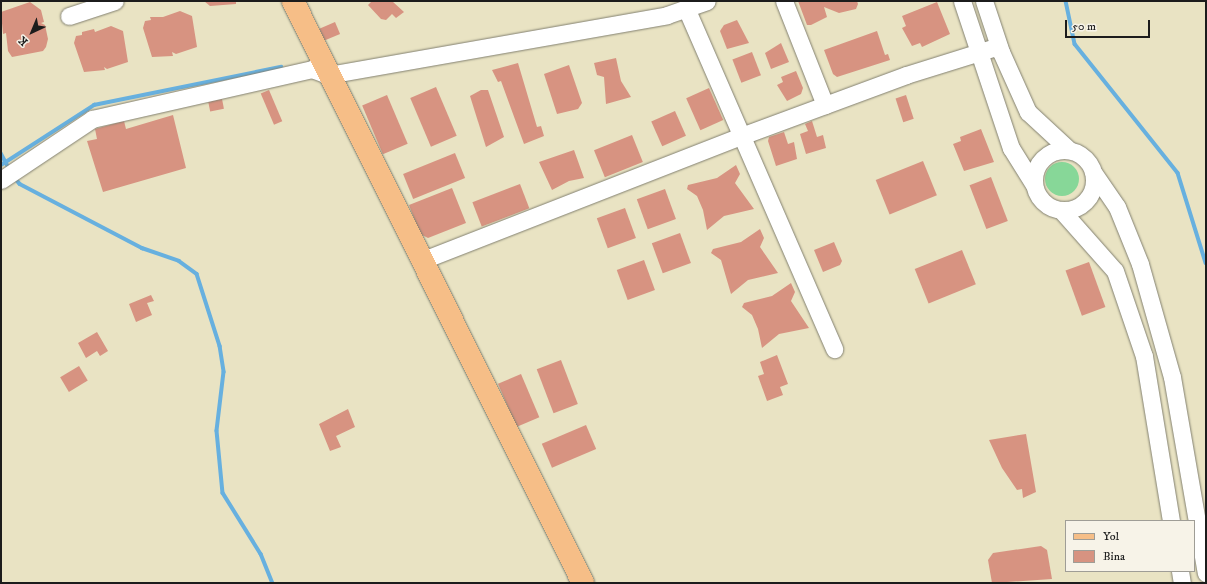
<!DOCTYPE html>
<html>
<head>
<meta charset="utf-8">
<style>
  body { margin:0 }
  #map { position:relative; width:1207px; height:584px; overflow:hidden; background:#e9e3c3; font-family:"IM FELL DW Pica",serif }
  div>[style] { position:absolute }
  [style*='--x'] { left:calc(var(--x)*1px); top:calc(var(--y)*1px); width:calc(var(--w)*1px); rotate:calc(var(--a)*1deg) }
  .green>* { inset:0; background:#87d798 }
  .round { border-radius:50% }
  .stream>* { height:3.5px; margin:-1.75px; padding:0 1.75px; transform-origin:1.75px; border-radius:1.75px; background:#67b0df }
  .building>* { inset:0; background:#d79381; transform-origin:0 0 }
  .roads { filter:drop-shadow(0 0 1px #828070) drop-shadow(0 0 1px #828070) }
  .minor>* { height:17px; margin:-8.5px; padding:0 8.5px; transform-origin:8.5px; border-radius:8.5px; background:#fff }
  .minor>.ring { margin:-8.5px; padding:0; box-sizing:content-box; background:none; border:17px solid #fff; border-radius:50% }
  .major>* { height:22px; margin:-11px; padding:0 11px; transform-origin:11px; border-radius:11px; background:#f6be87 }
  span { translate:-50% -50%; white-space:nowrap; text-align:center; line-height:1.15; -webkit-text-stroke:3px #f7f3e8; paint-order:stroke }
  .frame { position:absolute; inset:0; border:2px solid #1c1c1c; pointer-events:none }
  .legend { position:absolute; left:1065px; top:520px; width:130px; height:52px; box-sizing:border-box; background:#f7f3e8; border:1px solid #9f9d96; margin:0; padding:5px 7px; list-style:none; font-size:12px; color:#1c1c1c }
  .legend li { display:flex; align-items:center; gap:8px; height:20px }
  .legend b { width:20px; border:1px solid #9f9d96 }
  .north { position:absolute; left:12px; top:12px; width:40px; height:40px; -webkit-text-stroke:3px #f7f3e8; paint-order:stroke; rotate:224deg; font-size:11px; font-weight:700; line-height:16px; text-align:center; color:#1c1c1c }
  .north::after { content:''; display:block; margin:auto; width:14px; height:18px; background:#1c1c1c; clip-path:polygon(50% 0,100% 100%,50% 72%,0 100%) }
  .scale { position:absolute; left:1065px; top:20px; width:85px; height:18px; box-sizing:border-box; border:2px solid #1c1c1c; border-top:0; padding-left:5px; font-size:12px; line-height:14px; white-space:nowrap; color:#1c1c1c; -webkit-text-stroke:3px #f7f3e8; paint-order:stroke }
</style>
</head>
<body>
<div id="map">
  <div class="green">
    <i class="round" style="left:1045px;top:162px;width:34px;height:34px"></i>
  </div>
  <div class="stream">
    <i style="--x:1066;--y:1;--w:44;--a:78.2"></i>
    <i style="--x:1075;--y:44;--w:165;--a:51.4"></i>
    <i style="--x:1178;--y:173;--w:94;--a:72.7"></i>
    <i style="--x:1;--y:153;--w:19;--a:62"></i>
    <i style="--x:1;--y:165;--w:111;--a:-32.8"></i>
    <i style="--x:94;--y:105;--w:191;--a:-11.5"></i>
    <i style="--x:14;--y:177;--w:9;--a:49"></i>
    <i style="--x:20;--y:184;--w:138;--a:27.7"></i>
    <i style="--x:142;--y:248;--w:39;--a:19"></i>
    <i style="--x:179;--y:261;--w:22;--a:36"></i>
    <i style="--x:197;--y:274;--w:76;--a:72.3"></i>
    <i style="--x:220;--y:346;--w:26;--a:81"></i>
    <i style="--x:224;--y:372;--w:59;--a:96.8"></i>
    <i style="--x:217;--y:431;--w:62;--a:84.5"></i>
    <i style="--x:223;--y:493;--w:72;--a:58.1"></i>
    <i style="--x:261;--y:554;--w:31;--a:68"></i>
  </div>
  <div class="building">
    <i style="clip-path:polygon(204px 1px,236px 1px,236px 4px,210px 6px)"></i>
    <i style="clip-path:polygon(372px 1px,392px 1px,404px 12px,396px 18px,392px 14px,386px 20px,381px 19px,368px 5px)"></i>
    <i style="clip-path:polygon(798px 1px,857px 1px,858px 4px,856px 9px,839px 13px,824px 7px,827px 17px,811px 25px,807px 25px)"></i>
    <i style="clip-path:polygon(30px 2px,41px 10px,44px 22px,41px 23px,45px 25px,48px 39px,46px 47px,43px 51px,12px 57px,8px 51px,6px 33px,3px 34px,1px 12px)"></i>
    <i style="clip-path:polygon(937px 2px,950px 34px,922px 47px,920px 43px,912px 46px,902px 28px,906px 26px,902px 16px)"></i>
    <i style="clip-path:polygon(180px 11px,192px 16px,197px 47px,176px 54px,172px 52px,173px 56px,152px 57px,143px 28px,145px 21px,151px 20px,150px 17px,163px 17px)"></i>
    <i style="clip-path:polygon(737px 20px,749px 43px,727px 49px,720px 31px,724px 25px)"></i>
    <i style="left:335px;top:22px;width:13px;height:17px;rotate:67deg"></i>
    <i style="clip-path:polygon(111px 26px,123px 31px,128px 62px,107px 69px,104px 67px,105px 70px,84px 72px,74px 43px,76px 36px,82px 35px,82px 32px,94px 29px,95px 32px)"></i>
    <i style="clip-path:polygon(877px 31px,885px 55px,888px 54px,890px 60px,837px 77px,833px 74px,824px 50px)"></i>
    <i style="clip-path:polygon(781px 43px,789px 62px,771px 69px,765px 53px)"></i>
    <i style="left:752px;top:52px;width:25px;height:21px;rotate:69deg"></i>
    <i style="clip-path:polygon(616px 58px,621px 81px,631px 97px,606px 104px,604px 77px,597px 75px,594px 63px)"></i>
    <i style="clip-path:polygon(518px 63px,537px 127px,541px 126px,544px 136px,524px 144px,501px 81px,498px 82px,492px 70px)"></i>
    <i style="clip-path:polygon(569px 65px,582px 103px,578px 109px,557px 114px,544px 74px)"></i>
    <i style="clip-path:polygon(796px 71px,803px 88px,801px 94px,787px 101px,777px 85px,783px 82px,781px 77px)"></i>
    <i style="left:436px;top:87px;width:53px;height:28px;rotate:67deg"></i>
    <i style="left:709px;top:88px;width:35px;height:25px;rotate:66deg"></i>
    <i style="left:269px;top:90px;width:34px;height:9px;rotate:67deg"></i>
    <i style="clip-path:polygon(481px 90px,488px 90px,504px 137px,486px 147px,470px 96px)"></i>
    <i style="left:387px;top:95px;width:53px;height:27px;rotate:67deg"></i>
    <i style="left:906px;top:95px;width:25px;height:11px;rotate:72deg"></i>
    <i style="left:222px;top:99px;width:10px;height:14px;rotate:79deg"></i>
    <i style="left:675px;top:111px;width:27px;height:26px;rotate:66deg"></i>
    <i style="clip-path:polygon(173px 115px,186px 168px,103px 192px,87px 141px,97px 139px,95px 129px,124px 121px,126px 129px)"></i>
    <i style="clip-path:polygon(812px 121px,817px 137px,823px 135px,826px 148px,806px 154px,800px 134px,808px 131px,805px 124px)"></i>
    <i style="clip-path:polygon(981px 129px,994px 162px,964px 171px,953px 144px,961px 141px,960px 137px)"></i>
    <i style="clip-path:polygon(784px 132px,788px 144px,794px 142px,797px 159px,776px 166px,768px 141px,769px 137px)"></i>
    <i style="left:632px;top:135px;width:29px;height:41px;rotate:68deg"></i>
    <i style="clip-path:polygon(574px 150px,584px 178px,569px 181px,552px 190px,539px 162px)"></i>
    <i style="left:455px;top:153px;width:27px;height:56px;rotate:68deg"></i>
    <i style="left:923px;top:161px;width:37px;height:51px;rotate:68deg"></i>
    <i style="clip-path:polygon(736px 165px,740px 174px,735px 183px,754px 209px,724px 216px,707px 230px,703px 210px,697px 196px,687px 189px,688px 185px,717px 178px)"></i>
    <i style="left:991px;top:177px;width:47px;height:23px;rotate:69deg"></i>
    <i style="left:520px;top:184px;width:26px;height:51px;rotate:69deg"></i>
    <i style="clip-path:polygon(452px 188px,466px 223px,428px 238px,420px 234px,409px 205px)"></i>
    <i style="left:665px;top:189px;width:32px;height:30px;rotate:70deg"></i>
    <i style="left:625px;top:208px;width:32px;height:30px;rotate:70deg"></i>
    <i style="clip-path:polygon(760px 229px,764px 238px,760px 247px,778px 273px,748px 280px,731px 294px,721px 260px,711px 253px,713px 249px,741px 242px)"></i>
    <i style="left:680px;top:233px;width:32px;height:30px;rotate:70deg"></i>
    <i style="clip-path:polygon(834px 242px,842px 261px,840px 265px,823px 272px,814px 250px)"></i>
    <i style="left:962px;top:250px;width:37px;height:51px;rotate:68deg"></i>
    <i style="left:644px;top:260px;width:32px;height:29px;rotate:70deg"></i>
    <i style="left:1089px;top:262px;width:48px;height:25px;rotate:70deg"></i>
    <i style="clip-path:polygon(791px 283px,795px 292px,791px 301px,809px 328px,779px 334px,762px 348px,758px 329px,752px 315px,742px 307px,744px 303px,772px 296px)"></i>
    <i style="clip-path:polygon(151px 295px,154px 301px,147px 303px,152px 315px,136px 322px,129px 304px)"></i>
    <i style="clip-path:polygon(97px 332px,108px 351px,100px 356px,97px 351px,86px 358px,78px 343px)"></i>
    <i style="clip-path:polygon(777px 355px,788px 384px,780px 387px,783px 395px,767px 401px,758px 376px,764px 374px,760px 362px)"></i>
    <i style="left:561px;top:360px;width:47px;height:26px;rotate:69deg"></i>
    <i style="left:79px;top:366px;width:17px;height:22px;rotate:59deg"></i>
    <i style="left:521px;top:374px;width:47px;height:25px;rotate:67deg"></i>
    <i style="clip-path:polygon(348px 409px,355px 427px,336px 436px,341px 447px,330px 451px,319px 424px)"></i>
    <i style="left:586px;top:425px;width:26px;height:48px;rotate:67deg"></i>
    <i style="clip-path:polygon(1026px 434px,1036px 492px,1023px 498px,1022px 489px,1017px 490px,1002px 468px,989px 440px)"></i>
    <i style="clip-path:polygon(1041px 546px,1047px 550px,1052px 579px,992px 583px,988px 560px,993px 553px)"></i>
  </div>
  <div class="roads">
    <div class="minor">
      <i style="--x:784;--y:1;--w:112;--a:68.5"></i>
      <i style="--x:962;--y:1;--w:155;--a:71.6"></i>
      <i style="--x:1011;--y:148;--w:44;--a:58.1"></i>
      <i style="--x:984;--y:1;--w:54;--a:71.6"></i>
      <i style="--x:1001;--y:52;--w:66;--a:65.8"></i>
      <i style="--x:1028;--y:112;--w:56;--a:42.8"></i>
      <i style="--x:686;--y:8;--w:372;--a:66.5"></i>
      <i style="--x:69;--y:16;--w:48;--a:-18.1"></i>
      <i class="ring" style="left:1034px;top:150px;width:43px;height:43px"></i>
      <i style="--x:1093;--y:172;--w:42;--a:55.6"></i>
      <i style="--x:1117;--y:207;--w:61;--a:68"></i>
      <i style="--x:1140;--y:264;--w:117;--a:74.2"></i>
      <i style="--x:1172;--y:377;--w:199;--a:80.2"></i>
      <i style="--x:1;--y:180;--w:110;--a:-33.8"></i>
      <i style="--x:92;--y:119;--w:226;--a:-12.8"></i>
      <i style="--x:312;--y:69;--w:17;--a:21"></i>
      <i style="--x:328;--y:75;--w:344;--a:-10"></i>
      <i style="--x:667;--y:15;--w:42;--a:-19.3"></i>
      <i style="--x:1061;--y:210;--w:81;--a:48.5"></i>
      <i style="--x:1115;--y:271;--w:90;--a:71.2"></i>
      <i style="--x:1144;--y:356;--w:167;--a:80.7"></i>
      <i style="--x:423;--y:260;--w:344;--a:-21.3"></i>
      <i style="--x:744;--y:135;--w:173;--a:-20.3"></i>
      <i style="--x:906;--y:75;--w:97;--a:-17.3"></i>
      <i style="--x:1180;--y:571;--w:12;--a:81"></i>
    </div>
    <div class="major">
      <i style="--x:293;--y:1;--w:650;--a:63.51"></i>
    </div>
  </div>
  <div class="frame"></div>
  <ul class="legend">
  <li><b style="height:5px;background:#f6be87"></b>Yol</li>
  <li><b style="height:11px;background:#d79381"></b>Bina</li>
  </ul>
  <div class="north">K</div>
  <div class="scale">50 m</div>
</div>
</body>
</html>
